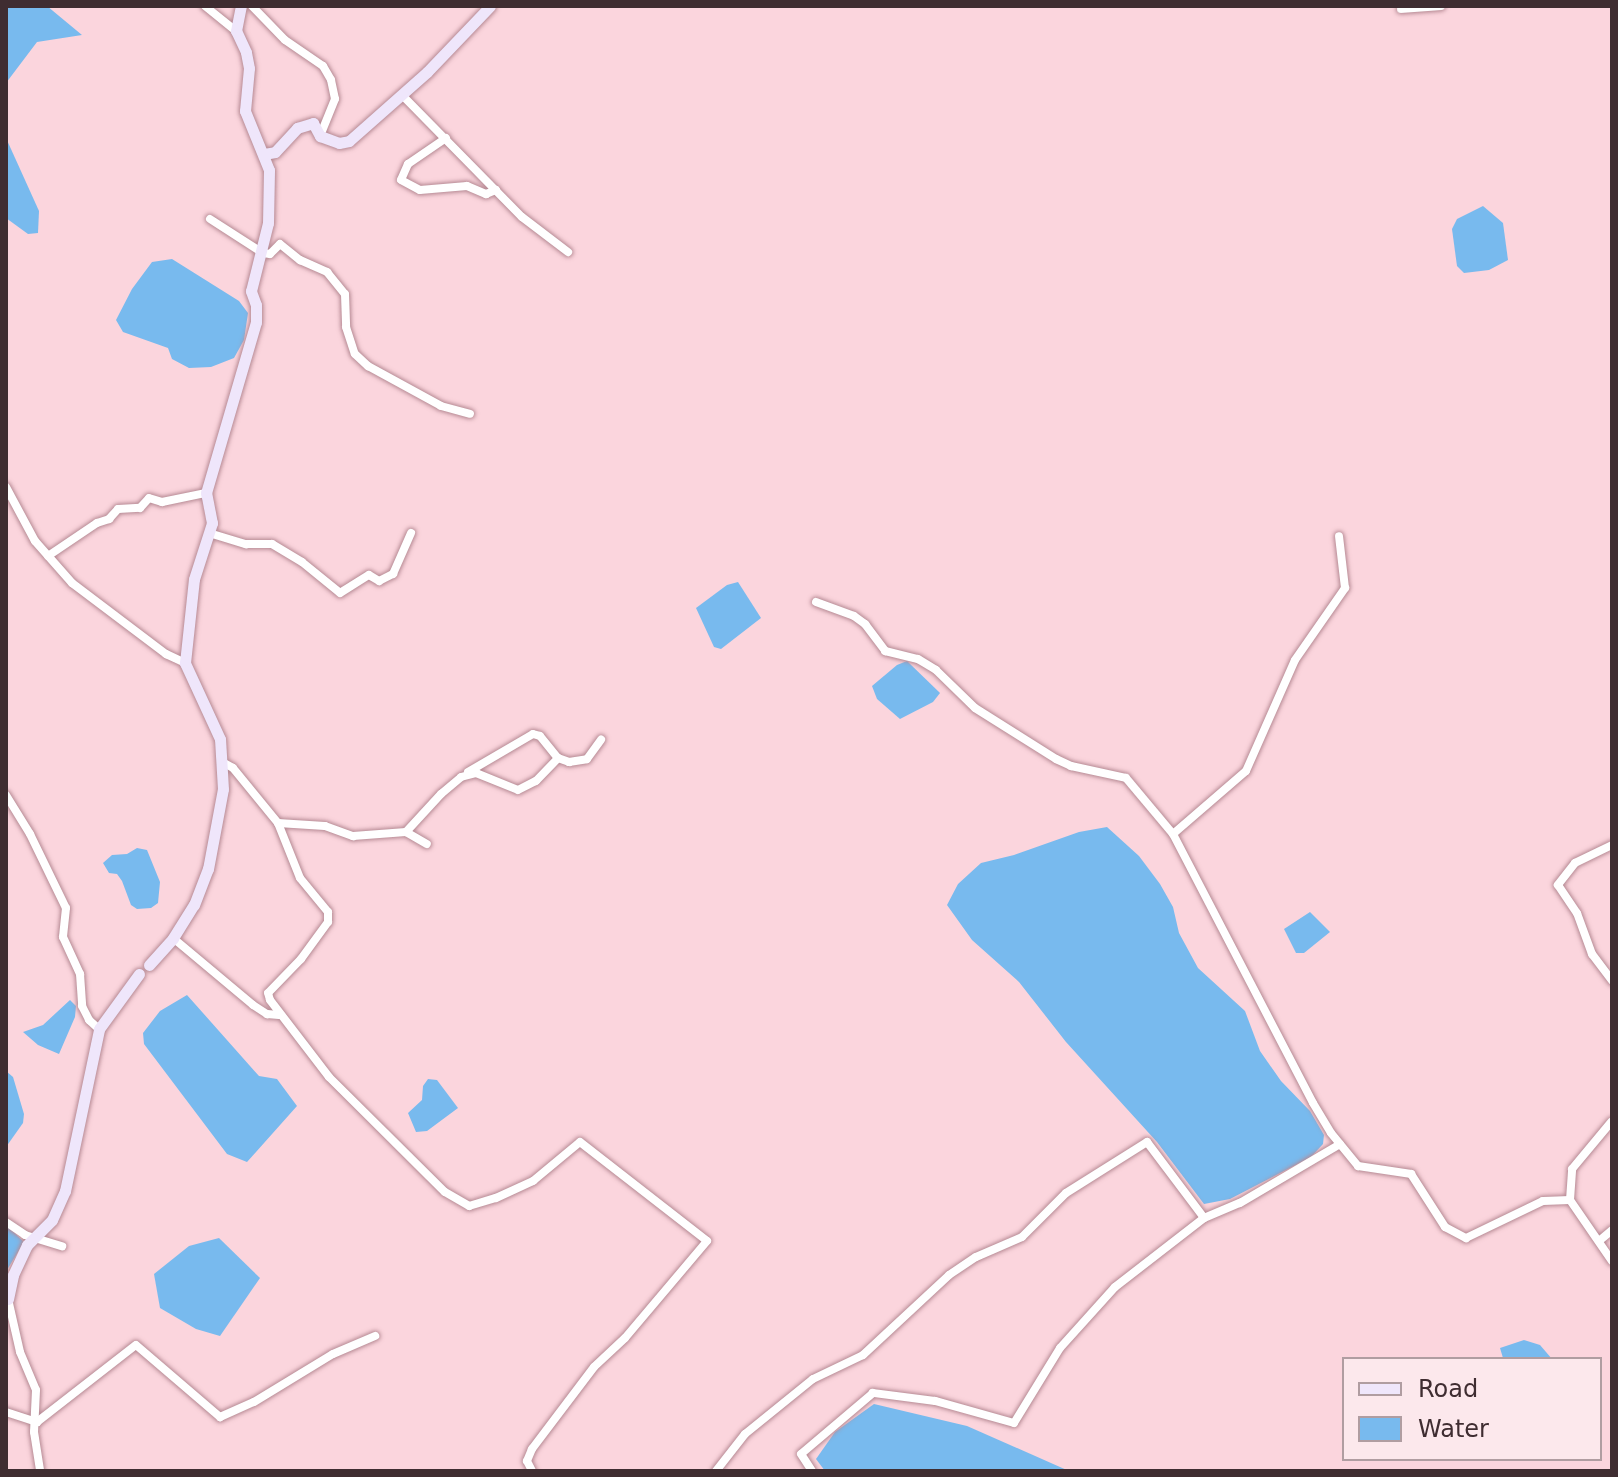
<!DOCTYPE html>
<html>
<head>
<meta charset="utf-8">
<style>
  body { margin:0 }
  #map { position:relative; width:1618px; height:1477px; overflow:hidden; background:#fbd5dd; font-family:"DejaVu Sans",sans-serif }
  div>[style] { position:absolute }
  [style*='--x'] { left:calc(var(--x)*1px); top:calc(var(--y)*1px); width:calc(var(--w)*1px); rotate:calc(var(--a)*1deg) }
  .water>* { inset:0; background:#78baee }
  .roads { filter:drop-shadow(0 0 2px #b68a94) drop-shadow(0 0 2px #b68a94) }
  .street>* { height:8px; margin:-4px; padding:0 4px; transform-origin:4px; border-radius:4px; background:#fff }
  .secondary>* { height:11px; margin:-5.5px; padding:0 5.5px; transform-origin:5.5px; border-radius:5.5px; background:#efe6fb }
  span { translate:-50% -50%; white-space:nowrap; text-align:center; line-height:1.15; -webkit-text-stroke:6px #fce8ec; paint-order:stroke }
  .frame { position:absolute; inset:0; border:8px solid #3f2d31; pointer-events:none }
  .legend { position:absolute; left:1342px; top:1357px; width:260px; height:104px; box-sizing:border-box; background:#fce8ec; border:2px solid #b09da1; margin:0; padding:10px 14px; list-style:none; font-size:24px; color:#3f2d31 }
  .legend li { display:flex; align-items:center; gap:16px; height:40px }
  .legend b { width:40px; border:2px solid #b09da1 }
</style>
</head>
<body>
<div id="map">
  <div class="water">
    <i style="clip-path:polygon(6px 6px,47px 6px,82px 35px,37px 42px,6px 83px)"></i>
    <i style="clip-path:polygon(6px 138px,39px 211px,38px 233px,28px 234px,6px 218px)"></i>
    <i style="clip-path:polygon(1483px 206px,1503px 223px,1508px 260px,1489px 270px,1464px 273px,1457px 266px,1452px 229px,1457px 219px)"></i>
    <i style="clip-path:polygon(172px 259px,239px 301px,248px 313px,244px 340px,234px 358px,211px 367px,189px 368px,172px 359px,168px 348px,123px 332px,116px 320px,132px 289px,152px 262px)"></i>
    <i style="clip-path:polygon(738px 582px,761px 618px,721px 649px,714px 647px,696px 608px,727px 585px)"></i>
    <i style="clip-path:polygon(907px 661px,940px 693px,933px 702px,900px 719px,877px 699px,872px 686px,897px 665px)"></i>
    <i style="clip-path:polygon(1107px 827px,1139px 856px,1160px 884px,1173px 907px,1179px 933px,1198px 968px,1245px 1011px,1260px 1051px,1281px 1081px,1310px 1111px,1324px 1135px,1323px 1144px,1311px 1157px,1230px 1199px,1204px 1204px,1157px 1142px,1066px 1042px,1019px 982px,972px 940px,947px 905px,958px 884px,981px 863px,1014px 855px,1079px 832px)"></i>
    <i style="clip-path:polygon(137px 848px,147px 850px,160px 882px,158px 903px,151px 908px,137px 909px,131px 905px,122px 881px,117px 874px,109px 873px,103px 863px,112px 855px,127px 854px)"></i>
    <i style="clip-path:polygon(1310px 912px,1330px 932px,1304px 953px,1296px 953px,1284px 929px)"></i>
    <i style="clip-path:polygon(187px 995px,259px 1076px,277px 1079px,297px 1106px,247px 1162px,227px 1154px,144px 1044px,143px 1033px,160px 1011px)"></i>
    <i style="clip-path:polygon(70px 1000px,76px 1006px,75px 1017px,59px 1054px,38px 1045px,23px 1032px,43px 1025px)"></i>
    <i style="clip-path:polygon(6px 1071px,13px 1077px,24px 1114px,23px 1123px,6px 1147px)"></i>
    <i style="clip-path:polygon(428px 1079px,437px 1080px,458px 1108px,427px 1131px,416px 1132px,408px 1113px,422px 1100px,423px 1086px)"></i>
    <i style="clip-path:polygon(6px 1225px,24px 1242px,7px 1270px,6px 1269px)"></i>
    <i style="clip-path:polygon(219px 1238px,260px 1278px,220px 1336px,196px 1329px,160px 1308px,154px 1274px,189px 1246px)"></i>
    <i style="clip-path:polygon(1524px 1340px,1540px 1345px,1552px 1359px,1503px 1358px,1500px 1348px)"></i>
    <i style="clip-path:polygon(874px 1404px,967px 1426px,1069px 1471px,825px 1471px,816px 1459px,835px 1432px)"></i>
  </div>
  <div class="roads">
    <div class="street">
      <i style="--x:205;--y:6;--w:40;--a:39"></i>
      <i style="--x:252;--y:6;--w:47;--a:45.9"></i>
      <i style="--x:285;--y:40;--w:46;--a:34.4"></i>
      <i style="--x:323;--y:66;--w:16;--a:60"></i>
      <i style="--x:331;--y:80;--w:19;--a:78"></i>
      <i style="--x:335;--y:99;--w:40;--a:112"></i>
      <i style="--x:1401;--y:9;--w:40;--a:-4.3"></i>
      <i style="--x:402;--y:95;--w:171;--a:45.5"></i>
      <i style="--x:522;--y:217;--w:58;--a:37.3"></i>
      <i style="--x:446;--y:138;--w:46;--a:145.6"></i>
      <i style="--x:408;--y:164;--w:17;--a:114"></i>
      <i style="--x:401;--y:180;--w:21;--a:28"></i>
      <i style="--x:420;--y:190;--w:47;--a:-4.9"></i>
      <i style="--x:467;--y:186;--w:21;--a:23"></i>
      <i style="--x:486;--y:194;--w:11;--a:-22"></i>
      <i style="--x:210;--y:219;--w:63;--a:32.7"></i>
      <i style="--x:263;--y:253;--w:7;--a:8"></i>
      <i style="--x:270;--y:254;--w:14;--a:-45"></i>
      <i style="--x:280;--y:244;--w:26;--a:39"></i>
      <i style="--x:300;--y:260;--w:30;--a:24"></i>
      <i style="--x:327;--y:272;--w:28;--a:51"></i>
      <i style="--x:345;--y:294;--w:33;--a:88"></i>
      <i style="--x:346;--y:327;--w:28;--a:72"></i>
      <i style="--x:355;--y:354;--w:18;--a:43"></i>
      <i style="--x:368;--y:366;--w:83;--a:28.7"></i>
      <i style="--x:441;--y:406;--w:30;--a:15"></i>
      <i style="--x:6;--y:487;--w:61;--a:61.8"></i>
      <i style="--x:35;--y:541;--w:56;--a:48.6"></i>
      <i style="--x:72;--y:583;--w:118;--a:37.1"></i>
      <i style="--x:166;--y:654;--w:21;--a:25"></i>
      <i style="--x:209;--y:533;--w:39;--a:17"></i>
      <i style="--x:246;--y:544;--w:26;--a:0"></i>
      <i style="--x:272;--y:544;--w:35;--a:31"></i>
      <i style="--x:302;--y:562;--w:49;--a:39.2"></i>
      <i style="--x:340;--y:593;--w:34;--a:-32"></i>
      <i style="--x:369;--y:575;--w:12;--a:31"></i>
      <i style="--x:379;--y:581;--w:16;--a:-27"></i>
      <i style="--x:393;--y:574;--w:45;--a:-66.3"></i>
      <i style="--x:48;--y:556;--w:59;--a:-34"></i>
      <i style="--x:97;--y:523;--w:13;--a:-18"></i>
      <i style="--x:109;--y:519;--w:13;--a:-48"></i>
      <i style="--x:118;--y:509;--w:22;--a:-3"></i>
      <i style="--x:140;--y:508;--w:13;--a:-48"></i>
      <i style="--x:149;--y:498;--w:14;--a:17"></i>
      <i style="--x:162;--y:502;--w:45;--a:-11.6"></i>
      <i style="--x:816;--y:602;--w:40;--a:20.2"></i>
      <i style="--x:854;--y:616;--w:14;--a:36"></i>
      <i style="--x:865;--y:624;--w:34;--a:53"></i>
      <i style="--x:885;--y:651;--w:34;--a:14"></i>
      <i style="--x:918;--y:659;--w:21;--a:31"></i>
      <i style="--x:936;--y:670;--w:54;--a:44.3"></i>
      <i style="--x:975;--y:708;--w:96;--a:32.2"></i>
      <i style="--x:1056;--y:759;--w:17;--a:25"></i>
      <i style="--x:1071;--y:766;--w:56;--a:12.3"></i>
      <i style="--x:1126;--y:778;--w:73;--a:50"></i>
      <i style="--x:1173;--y:834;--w:303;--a:62.5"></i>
      <i style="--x:1313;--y:1103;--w:35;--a:59"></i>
      <i style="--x:1331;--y:1133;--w:43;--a:50.7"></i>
      <i style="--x:1358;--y:1166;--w:54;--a:8.6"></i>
      <i style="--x:1411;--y:1174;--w:63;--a:57.3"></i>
      <i style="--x:1445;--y:1227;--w:24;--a:28"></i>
      <i style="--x:1466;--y:1238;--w:85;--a:-25.7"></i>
      <i style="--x:1543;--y:1201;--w:27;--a:-2"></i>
      <i style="--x:1570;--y:1200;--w:74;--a:55.5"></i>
      <i style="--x:224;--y:763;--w:10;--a:29"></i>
      <i style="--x:233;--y:768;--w:71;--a:50.7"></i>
      <i style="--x:278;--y:823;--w:59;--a:68.2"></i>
      <i style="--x:300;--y:878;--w:44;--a:50.5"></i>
      <i style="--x:328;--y:912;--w:10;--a:90"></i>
      <i style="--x:328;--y:922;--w:46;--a:126.1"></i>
      <i style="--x:301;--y:959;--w:47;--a:134.1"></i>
      <i style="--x:268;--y:993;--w:7;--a:74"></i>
      <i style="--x:270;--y:1000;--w:97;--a:52.5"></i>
      <i style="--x:329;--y:1077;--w:163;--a:44.8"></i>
      <i style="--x:445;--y:1192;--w:28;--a:30"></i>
      <i style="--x:469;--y:1206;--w:28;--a:-17"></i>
      <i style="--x:496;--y:1198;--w:41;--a:-24.7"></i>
      <i style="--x:533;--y:1181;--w:61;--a:-39.7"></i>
      <i style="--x:580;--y:1142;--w:161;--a:37.9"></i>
      <i style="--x:707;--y:1241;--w:127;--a:130.2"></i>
      <i style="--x:625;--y:1338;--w:42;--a:136.9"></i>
      <i style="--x:594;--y:1367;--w:103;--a:127.1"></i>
      <i style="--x:532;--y:1449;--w:13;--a:113"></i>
      <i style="--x:527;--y:1461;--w:11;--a:63"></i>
      <i style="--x:468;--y:772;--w:75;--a:-30.3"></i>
      <i style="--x:533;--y:734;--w:7;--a:16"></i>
      <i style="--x:540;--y:736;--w:28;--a:51"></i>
      <i style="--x:6;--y:795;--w:46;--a:58.4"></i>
      <i style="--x:30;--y:834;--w:82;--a:64.1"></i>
      <i style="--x:66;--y:908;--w:29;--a:96"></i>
      <i style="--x:63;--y:937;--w:41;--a:65.3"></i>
      <i style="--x:80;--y:974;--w:32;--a:86"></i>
      <i style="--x:82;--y:1006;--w:16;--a:63"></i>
      <i style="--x:89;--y:1020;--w:13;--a:42"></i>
      <i style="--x:278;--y:823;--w:47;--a:3.7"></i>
      <i style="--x:325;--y:826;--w:30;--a:20"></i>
      <i style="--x:353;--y:836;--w:53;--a:-4.3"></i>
      <i style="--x:406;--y:832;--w:52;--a:-47.4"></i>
      <i style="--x:441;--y:794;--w:26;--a:-40"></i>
      <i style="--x:461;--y:777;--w:16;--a:-15"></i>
      <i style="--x:476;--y:773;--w:45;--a:22"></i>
      <i style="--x:518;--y:790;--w:20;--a:-27"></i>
      <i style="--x:536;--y:781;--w:32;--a:-46"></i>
      <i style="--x:558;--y:758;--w:12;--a:20"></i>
      <i style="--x:569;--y:762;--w:18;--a:-9"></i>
      <i style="--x:587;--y:759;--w:24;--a:-54"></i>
      <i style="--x:406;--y:832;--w:24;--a:30"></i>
      <i style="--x:1173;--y:834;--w:96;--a:-40.8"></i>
      <i style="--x:1246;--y:771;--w:121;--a:-66.2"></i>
      <i style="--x:1295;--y:660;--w:88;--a:-55.2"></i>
      <i style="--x:1345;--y:588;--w:52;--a:-96.6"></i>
      <i style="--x:1612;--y:845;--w:41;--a:154.1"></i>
      <i style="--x:1575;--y:863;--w:28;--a:128"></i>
      <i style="--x:1558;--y:885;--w:34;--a:56"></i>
      <i style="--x:1577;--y:913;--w:44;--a:69.9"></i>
      <i style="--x:1592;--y:954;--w:34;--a:53"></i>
      <i style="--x:173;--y:938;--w:104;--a:39.9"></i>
      <i style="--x:253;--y:1005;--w:17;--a:33"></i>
      <i style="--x:267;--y:1014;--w:12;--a:5"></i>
      <i style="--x:1570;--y:1200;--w:31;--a:-86"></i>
      <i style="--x:1572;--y:1169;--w:62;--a:-50.2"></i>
      <i style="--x:1204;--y:1218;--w:39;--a:-23"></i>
      <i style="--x:1240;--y:1203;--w:116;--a:-30.5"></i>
      <i style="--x:6;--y:1222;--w:23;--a:34"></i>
      <i style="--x:25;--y:1235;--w:39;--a:17"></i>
      <i style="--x:1599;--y:1241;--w:17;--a:-40"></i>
      <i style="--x:8;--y:1299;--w:54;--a:77.2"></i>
      <i style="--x:20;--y:1352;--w:41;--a:67.2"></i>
      <i style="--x:36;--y:1390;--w:42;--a:92.7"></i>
      <i style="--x:34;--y:1432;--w:39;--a:81"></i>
      <i style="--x:6;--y:1412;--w:33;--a:18"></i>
      <i style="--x:37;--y:1422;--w:125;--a:-37.9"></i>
      <i style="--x:136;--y:1345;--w:111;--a:40.6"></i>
      <i style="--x:220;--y:1417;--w:37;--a:-24"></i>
      <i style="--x:254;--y:1402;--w:92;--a:-31.3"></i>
      <i style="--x:333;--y:1354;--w:46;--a:-23.2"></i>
      <i style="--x:716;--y:1471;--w:47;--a:-51.9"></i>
      <i style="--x:745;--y:1434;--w:87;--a:-39"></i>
      <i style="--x:813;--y:1379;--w:55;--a:-25.6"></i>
      <i style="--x:863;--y:1355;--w:117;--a:-42.9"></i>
      <i style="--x:949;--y:1275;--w:32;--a:-34"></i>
      <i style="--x:976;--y:1257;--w:50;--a:-23.5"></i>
      <i style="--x:1022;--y:1237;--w:62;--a:-45"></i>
      <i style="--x:1066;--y:1193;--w:96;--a:-32.2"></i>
      <i style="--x:1147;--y:1142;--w:95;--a:53.1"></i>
      <i style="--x:1204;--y:1218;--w:113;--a:142.2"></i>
      <i style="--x:1115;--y:1287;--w:82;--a:132"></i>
      <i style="--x:1060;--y:1348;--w:88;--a:121.5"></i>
      <i style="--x:1014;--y:1423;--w:82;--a:-164.4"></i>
      <i style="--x:935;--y:1401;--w:63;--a:-172.6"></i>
      <i style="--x:873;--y:1393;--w:94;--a:139.7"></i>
      <i style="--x:801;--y:1454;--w:20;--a:57"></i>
    </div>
    <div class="secondary">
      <i style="--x:264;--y:154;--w:11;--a:-10"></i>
      <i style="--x:275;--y:152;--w:33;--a:-47"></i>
      <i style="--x:297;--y:128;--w:17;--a:-17"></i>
      <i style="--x:313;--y:123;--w:15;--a:62"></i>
      <i style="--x:320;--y:136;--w:20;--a:20"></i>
      <i style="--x:339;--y:143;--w:10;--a:-11"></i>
      <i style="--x:349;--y:141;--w:104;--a:-41.5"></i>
      <i style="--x:427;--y:72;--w:91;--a:-46.3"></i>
      <i style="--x:149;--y:965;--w:36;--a:-48"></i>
      <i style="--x:173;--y:938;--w:39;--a:-58"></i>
      <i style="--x:194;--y:905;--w:39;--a:-69"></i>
      <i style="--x:208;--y:869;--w:81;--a:-79.4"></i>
      <i style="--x:223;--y:789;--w:50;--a:-93.4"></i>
      <i style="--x:220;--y:739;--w:84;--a:-114.7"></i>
      <i style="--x:185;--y:663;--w:84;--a:-83.9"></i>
      <i style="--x:194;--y:579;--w:59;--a:-72.2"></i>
      <i style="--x:212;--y:523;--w:31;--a:-101"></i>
      <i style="--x:206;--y:493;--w:178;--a:-73.7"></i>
      <i style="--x:256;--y:322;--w:17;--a:-90"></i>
      <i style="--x:256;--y:305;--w:15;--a:-110"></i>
      <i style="--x:251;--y:291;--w:70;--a:-76"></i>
      <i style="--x:268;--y:223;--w:53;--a:-88.9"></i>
      <i style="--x:269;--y:170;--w:64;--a:-112.1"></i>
      <i style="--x:245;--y:111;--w:43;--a:-84.7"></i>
      <i style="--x:249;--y:68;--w:16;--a:-101"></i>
      <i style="--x:246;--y:52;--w:23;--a:-115"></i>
      <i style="--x:236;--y:31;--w:25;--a:-79"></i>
      <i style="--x:8;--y:1299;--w:25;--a:-78"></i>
      <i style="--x:13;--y:1275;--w:33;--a:-65"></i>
      <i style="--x:27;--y:1245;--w:35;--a:-45"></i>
      <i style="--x:52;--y:1220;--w:32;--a:-66"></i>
      <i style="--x:65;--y:1191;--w:166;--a:-78.1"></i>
      <i style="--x:99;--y:1029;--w:68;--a:-54"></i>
    </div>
  </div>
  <div class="frame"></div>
  <ul class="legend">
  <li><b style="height:10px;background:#efe6fb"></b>Road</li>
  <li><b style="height:22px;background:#78baee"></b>Water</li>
  </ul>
</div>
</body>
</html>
